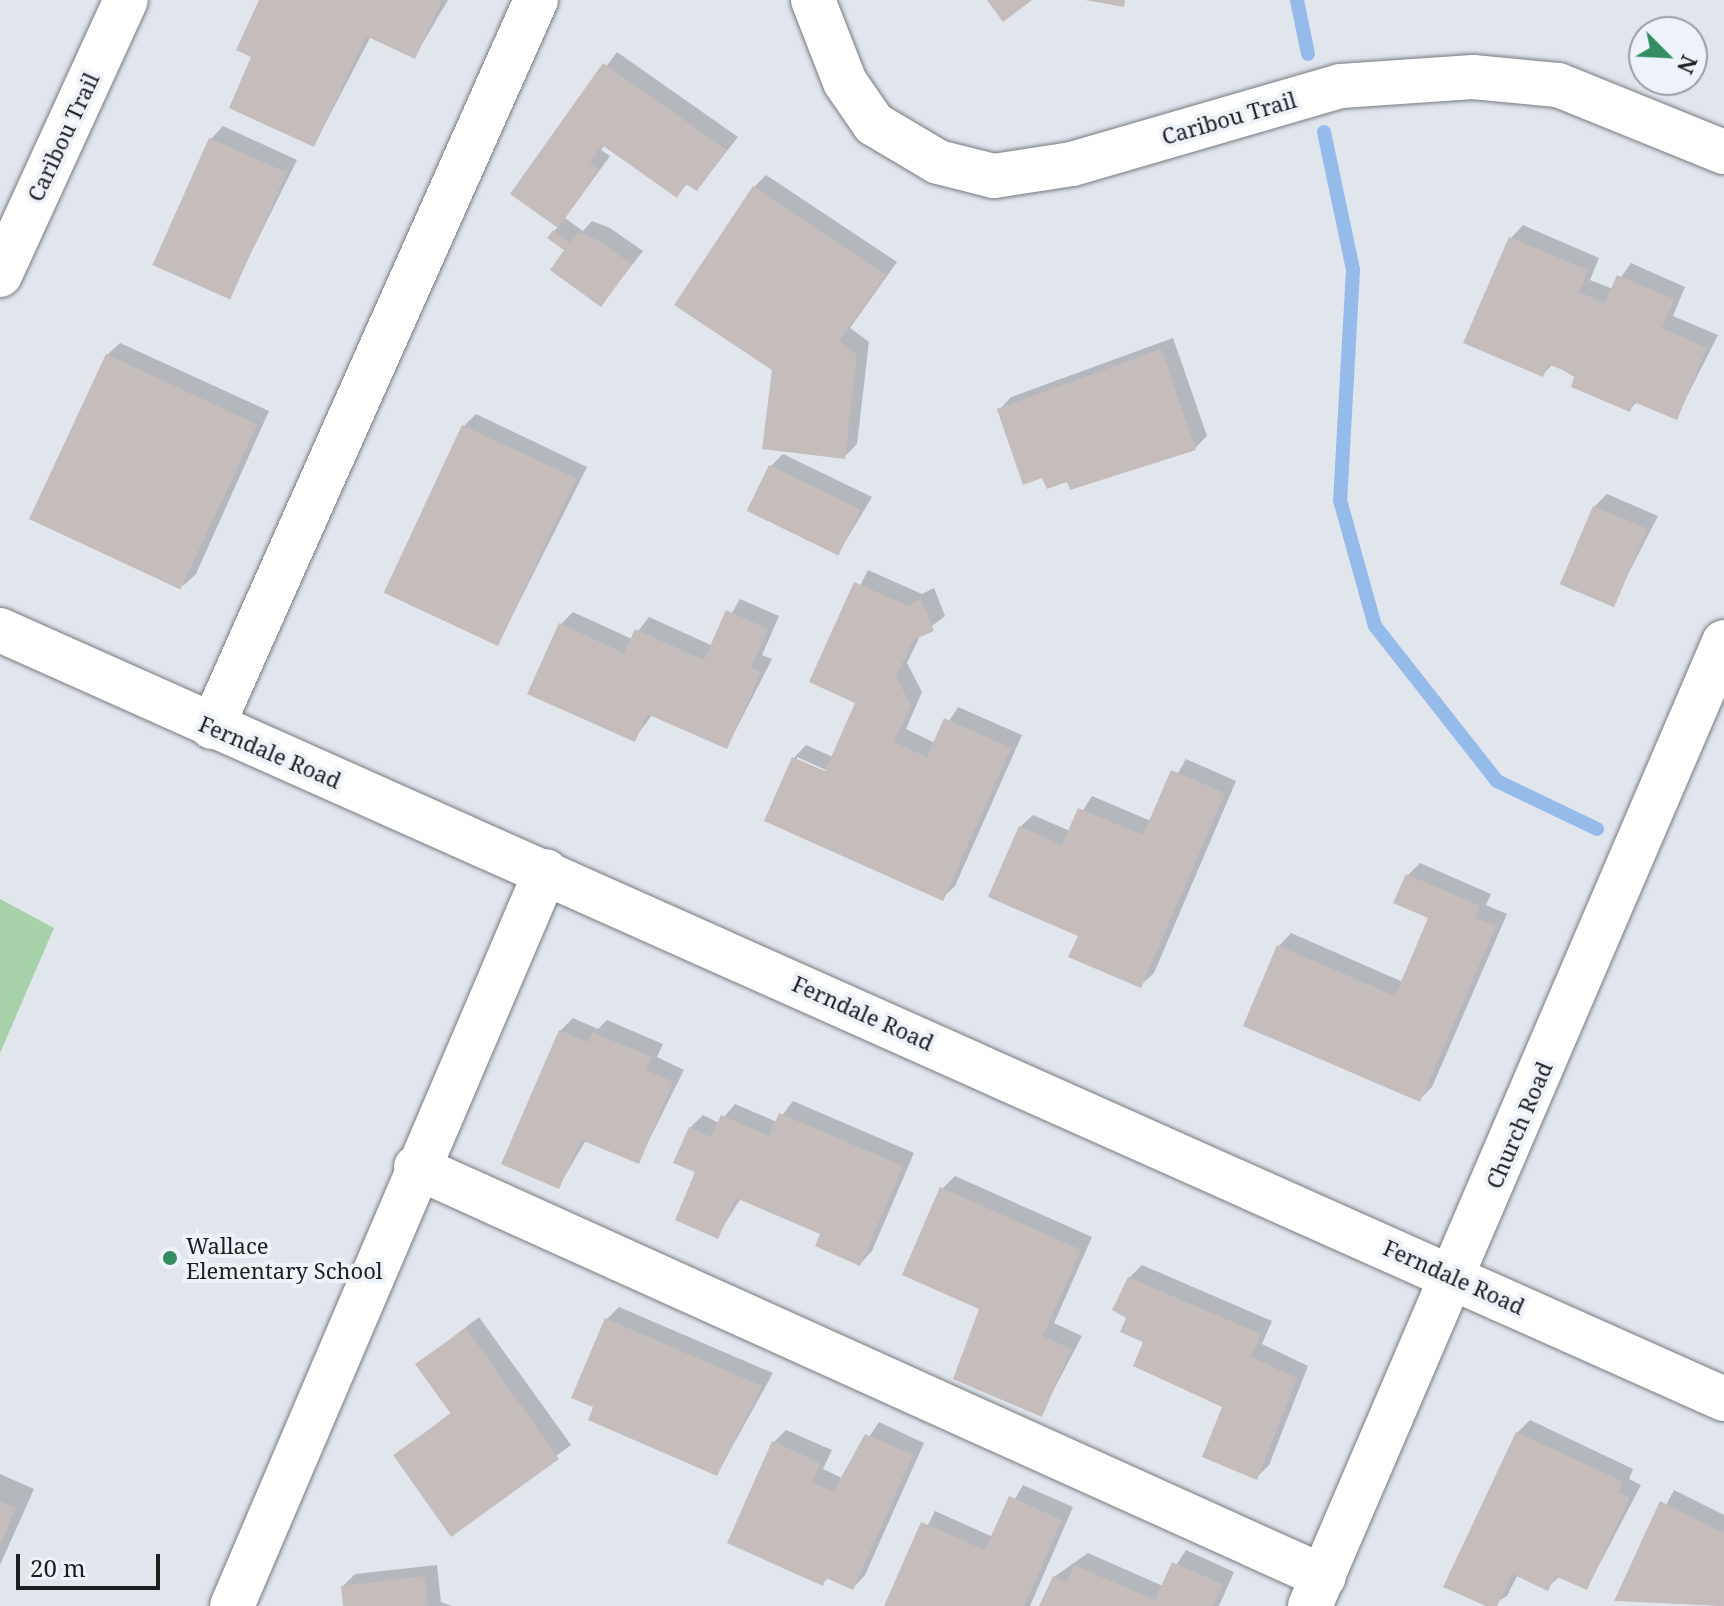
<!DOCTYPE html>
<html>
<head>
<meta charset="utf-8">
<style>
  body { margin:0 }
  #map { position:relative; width:1724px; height:1606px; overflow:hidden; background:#e1e6ed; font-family:"Noto Serif",serif }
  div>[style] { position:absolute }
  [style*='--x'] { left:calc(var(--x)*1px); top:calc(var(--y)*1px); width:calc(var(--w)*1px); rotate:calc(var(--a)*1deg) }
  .green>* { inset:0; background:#a7d1a9 }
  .shadow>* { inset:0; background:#0003 }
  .stream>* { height:14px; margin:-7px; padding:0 7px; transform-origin:7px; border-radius:7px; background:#95bbeb }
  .building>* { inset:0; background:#c5bcbc; transform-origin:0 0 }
  .roads { filter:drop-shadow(0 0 2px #777b81) drop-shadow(0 0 2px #777b81) }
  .minor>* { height:44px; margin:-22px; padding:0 22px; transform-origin:22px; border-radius:22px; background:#fff }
  .dots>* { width:22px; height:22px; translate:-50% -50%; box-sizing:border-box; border:4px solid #eef3fa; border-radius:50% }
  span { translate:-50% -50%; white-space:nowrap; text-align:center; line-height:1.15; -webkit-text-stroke:8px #eef3fa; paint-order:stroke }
  .street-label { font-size:22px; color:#1d1f21 }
  .poi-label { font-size:22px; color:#1d1f21 }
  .left { translate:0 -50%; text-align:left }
  .north { position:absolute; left:1628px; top:16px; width:80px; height:80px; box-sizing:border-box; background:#eef3fa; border:2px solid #9a9ea3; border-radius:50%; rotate:114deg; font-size:22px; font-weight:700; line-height:32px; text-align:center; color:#1d1f21 }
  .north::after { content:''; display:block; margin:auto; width:28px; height:36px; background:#348c61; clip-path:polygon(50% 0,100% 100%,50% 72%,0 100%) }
  .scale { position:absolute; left:16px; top:1554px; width:144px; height:36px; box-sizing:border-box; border:4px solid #1d1f21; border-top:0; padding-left:10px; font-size:24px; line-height:28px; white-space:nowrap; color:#1d1f21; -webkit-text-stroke:6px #eef3fa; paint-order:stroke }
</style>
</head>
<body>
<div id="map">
  <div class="green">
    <i style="clip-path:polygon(0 899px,54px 928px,0 1053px)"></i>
  </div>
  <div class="shadow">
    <i style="clip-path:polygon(261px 0,448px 0,415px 56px,371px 36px,314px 145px,253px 56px)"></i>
    <i style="clip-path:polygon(617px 52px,738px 137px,697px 189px,688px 183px,677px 195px,605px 144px,601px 150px,610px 156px,565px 218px,583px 231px,592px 221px,610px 228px,643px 251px,601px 305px,554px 231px,559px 226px,513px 193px)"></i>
    <i style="clip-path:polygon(223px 126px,297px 160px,229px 297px,211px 139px)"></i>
    <i style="clip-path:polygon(766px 175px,897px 262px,850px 328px,869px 342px,857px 444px,844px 457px,774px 369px,754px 187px)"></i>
    <i style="clip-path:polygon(1523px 225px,1599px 258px,1590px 280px,1613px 289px,1631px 263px,1685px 287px,1673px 316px,1718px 335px,1676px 418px,1638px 401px,1629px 410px,1553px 364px,1543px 374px,1511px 238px)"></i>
    <i style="clip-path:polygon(1173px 338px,1207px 436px,1195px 448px,1069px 480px,999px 410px,1011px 397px)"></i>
    <i style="clip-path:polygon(120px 343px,269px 411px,196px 574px,183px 586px,107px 355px)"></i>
    <i style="clip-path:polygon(476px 414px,587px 467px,498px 644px,463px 427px)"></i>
    <i style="clip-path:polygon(783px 454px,872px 497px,839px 552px,771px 466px)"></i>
    <i style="clip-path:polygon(1607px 494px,1658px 516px,1612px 605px,1594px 507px)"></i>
    <i style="clip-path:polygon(evenodd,868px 570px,922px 594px,934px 588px,945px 616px,921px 634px,907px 663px,922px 692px,906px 729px,935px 743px,958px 707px,1022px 735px,955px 886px,942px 898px,766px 820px,794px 758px,806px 745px,833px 757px,858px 702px,812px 681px,868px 570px,797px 757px,835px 774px,833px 777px,797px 761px,797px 757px)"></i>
    <i style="clip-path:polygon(740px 599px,779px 616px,762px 655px,772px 659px,727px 747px,653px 714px,634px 739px,560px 625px,573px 612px,632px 639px,649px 617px,713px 646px)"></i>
    <i style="clip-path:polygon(1186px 759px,1236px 781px,1154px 973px,1141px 985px,1080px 935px,1020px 827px,1033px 815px,1070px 831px,1092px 796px,1151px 821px)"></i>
    <i style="clip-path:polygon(1420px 863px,1491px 894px,1486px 905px,1507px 914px,1432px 1087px,1420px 1099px,1279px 946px,1291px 933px,1403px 982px,1431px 916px,1407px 876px)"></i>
    <i style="clip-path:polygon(573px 1018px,598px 1029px,607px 1020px,663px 1044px,657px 1057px,684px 1070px,638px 1162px,586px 1140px,559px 1186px,560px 1031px)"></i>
    <i style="clip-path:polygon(793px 1101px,914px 1153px,872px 1251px,860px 1264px,823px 1233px,741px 1198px,717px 1236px,690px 1128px,703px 1115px,719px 1123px,735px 1104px,777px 1122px)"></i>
    <i style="clip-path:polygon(955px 1176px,1092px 1237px,1054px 1323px,1082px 1336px,1041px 1414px,942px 1189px)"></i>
    <i style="clip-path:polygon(1142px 1265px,1272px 1321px,1262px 1344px,1308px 1366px,1269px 1465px,1257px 1477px,1224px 1406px,1145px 1341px,1128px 1317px,1129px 1278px)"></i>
    <i style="clip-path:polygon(619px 1307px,773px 1373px,717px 1474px,596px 1406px,607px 1319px)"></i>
    <i style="clip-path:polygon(479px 1317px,571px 1445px,451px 1534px,395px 1456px,452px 1412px,418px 1364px)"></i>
    <i style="clip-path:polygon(1530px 1420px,1633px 1469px,1629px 1479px,1641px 1485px,1587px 1588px,1560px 1576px,1547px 1588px,1518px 1574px,1507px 1596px,1490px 1606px,1517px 1433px)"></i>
    <i style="clip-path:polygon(879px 1422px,924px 1443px,865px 1575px,853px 1588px,829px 1577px,823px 1583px,774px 1442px,786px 1430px,832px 1450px,823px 1469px,842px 1478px)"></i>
    <i style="clip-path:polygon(0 1474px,34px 1489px,0 1565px)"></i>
    <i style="clip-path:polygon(1023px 1485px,1073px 1507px,1030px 1606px,887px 1606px,935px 1511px,993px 1537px)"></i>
    <i style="clip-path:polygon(1674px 1490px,1724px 1515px,1724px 1606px,1616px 1600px)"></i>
    <i style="clip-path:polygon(1186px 1550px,1234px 1572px,1219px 1606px,1041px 1606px,1054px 1577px,1088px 1553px,1163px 1586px)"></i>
    <i style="clip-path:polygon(437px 1565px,441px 1602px,452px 1606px,345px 1606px,343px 1586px,355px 1574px)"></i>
  </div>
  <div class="stream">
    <i style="--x:1297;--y:0;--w:55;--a:78.5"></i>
    <i style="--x:1324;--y:132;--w:141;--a:78.1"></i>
    <i style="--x:1353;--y:270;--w:230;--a:93.2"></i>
    <i style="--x:1340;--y:500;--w:131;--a:74.5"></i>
    <i style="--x:1375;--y:626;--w:197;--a:51.8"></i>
    <i style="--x:1497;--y:781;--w:111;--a:25.6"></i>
  </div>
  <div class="building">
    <i style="clip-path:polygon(259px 0,442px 0,415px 59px,366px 36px,314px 147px,229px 108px,251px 57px,236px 50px)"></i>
    <i style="clip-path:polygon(987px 0,1032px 0,1003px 22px)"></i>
    <i style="clip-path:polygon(1085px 0,1125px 0,1124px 7px)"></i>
    <i style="clip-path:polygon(603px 63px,727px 150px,697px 191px,686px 184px,677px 198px,602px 145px,590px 163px,599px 169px,558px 228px,510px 194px)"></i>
    <i style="left:209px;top:138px;width:85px;height:139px;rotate:24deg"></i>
    <i style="clip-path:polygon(753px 186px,886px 275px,839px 341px,857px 355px,845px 459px,762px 449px,772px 370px,674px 305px)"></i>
    <i style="clip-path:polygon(553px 230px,570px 243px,578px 232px,597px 240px,632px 264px,601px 307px,550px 270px,564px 250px,547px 238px)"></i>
    <i style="clip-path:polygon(1509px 237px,1588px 270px,1579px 292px,1605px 303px,1617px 275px,1674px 299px,1662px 328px,1707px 348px,1677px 420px,1634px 402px,1630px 412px,1571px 387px,1575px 375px,1548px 364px,1543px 377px,1463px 343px)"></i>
    <i style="clip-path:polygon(1161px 349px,1196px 450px,1070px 490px,1067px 482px,1047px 489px,1042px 478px,1023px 485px,997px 409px)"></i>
    <i style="left:106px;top:354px;width:167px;height:182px;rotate:25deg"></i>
    <i style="left:462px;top:425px;width:126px;height:185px;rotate:25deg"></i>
    <i style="left:769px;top:465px;width:102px;height:51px;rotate:26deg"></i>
    <i style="left:1593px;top:506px;width:59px;height:85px;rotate:23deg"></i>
    <i style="clip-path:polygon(854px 582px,908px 606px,921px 599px,934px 631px,913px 640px,896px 677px,911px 705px,894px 742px,927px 757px,944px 718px,1011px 748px,943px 901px,764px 821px,792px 757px,825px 771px,855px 703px,809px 682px)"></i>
    <i style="clip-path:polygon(726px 610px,768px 629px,751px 667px,761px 672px,727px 749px,647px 714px,635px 742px,527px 694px,559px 623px,624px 653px,635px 629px,704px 660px)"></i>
    <i style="clip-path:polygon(1171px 770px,1225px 793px,1141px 988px,1068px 957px,1078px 936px,988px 897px,1019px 826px,1062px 845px,1078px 808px,1143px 835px)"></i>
    <i style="clip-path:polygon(1406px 874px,1480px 906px,1475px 918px,1496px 926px,1420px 1102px,1243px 1026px,1277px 945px,1395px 996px,1428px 918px,1393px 903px)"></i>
    <i style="clip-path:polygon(559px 1030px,588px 1042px,592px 1032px,652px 1057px,646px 1070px,673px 1082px,639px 1164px,581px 1140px,559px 1189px,501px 1164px)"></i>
    <i style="clip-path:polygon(779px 1113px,903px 1166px,860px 1266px,815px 1246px,820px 1234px,736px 1198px,718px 1239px,675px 1220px,695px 1172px,673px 1163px,689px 1127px,711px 1137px,721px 1115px,769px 1136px)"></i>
    <i style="clip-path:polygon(940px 1187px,1081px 1250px,1043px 1336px,1071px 1349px,1042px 1417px,953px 1379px,979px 1309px,902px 1275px)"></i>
    <i style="clip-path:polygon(1128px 1277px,1261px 1334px,1251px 1357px,1297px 1378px,1257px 1480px,1202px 1457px,1222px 1407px,1133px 1366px,1143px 1342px,1120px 1332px,1126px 1318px,1112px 1310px)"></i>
    <i style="clip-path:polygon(605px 1318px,762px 1386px,717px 1476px,588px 1420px,593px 1407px,571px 1398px)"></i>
    <i style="clip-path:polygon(466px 1328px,559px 1459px,451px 1537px,393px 1455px,451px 1414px,415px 1364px)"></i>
    <i style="clip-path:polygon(1516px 1432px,1622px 1481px,1618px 1492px,1630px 1497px,1587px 1590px,1555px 1576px,1548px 1591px,1512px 1574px,1497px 1606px,1486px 1606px,1443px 1587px)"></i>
    <i style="clip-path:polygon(865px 1434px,913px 1455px,853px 1590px,826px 1578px,823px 1586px,727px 1543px,772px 1441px,821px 1463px,812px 1482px,833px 1492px)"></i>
    <i style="clip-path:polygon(1009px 1496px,1062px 1520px,1024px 1606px,884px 1606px,921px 1522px,985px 1550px)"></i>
    <i style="clip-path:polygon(0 1501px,16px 1508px,0 1545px)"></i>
    <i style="clip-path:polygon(1660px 1501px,1724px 1533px,1724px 1606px,1614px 1601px)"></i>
    <i style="clip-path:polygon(1172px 1562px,1223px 1584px,1213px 1606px,1039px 1606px,1053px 1576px,1067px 1582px,1074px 1565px,1155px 1600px)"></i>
    <i style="clip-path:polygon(425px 1576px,428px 1606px,343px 1606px,341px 1586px)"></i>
  </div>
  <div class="roads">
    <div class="minor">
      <i style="--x:813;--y:0;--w:88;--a:68.7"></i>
      <i style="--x:845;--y:82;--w:51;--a:55.4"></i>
      <i style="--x:874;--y:124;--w:74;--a:30.7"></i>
      <i style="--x:938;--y:162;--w:58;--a:14"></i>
      <i style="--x:994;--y:176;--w:79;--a:-8.7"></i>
      <i style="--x:1072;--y:164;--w:280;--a:-16.2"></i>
      <i style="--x:1341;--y:86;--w:132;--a:-3.9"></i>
      <i style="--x:1473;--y:77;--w:85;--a:5.4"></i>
      <i style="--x:1558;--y:85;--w:179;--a:22"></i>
      <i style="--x:0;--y:275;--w:302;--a:-65.4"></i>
      <i style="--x:0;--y:630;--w:1888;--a:24.04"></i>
      <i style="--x:212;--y:727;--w:796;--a:-65.98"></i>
      <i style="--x:416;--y:1167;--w:996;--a:24.3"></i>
      <i style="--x:232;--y:1606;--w:799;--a:-66.87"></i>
      <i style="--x:1310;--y:1606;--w:1049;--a:-66.76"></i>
    </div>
  </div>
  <div class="dots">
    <i style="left:170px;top:1258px;background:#348c61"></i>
  </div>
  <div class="street-label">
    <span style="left:1229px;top:118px;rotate:-16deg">Caribou Trail</span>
    <span style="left:63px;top:137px;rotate:-65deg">Caribou Trail</span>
    <span style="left:270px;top:752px;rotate:23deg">Ferndale Road</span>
    <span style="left:863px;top:1013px;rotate:24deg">Ferndale Road</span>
    <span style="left:1519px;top:1125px;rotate:-67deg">Church Road</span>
    <span style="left:1454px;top:1277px;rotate:24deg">Ferndale Road</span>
  </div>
  <div class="poi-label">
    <span class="left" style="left:186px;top:1258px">Wallace<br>Elementary School</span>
  </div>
  <div class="north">N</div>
  <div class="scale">20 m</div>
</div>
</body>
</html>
